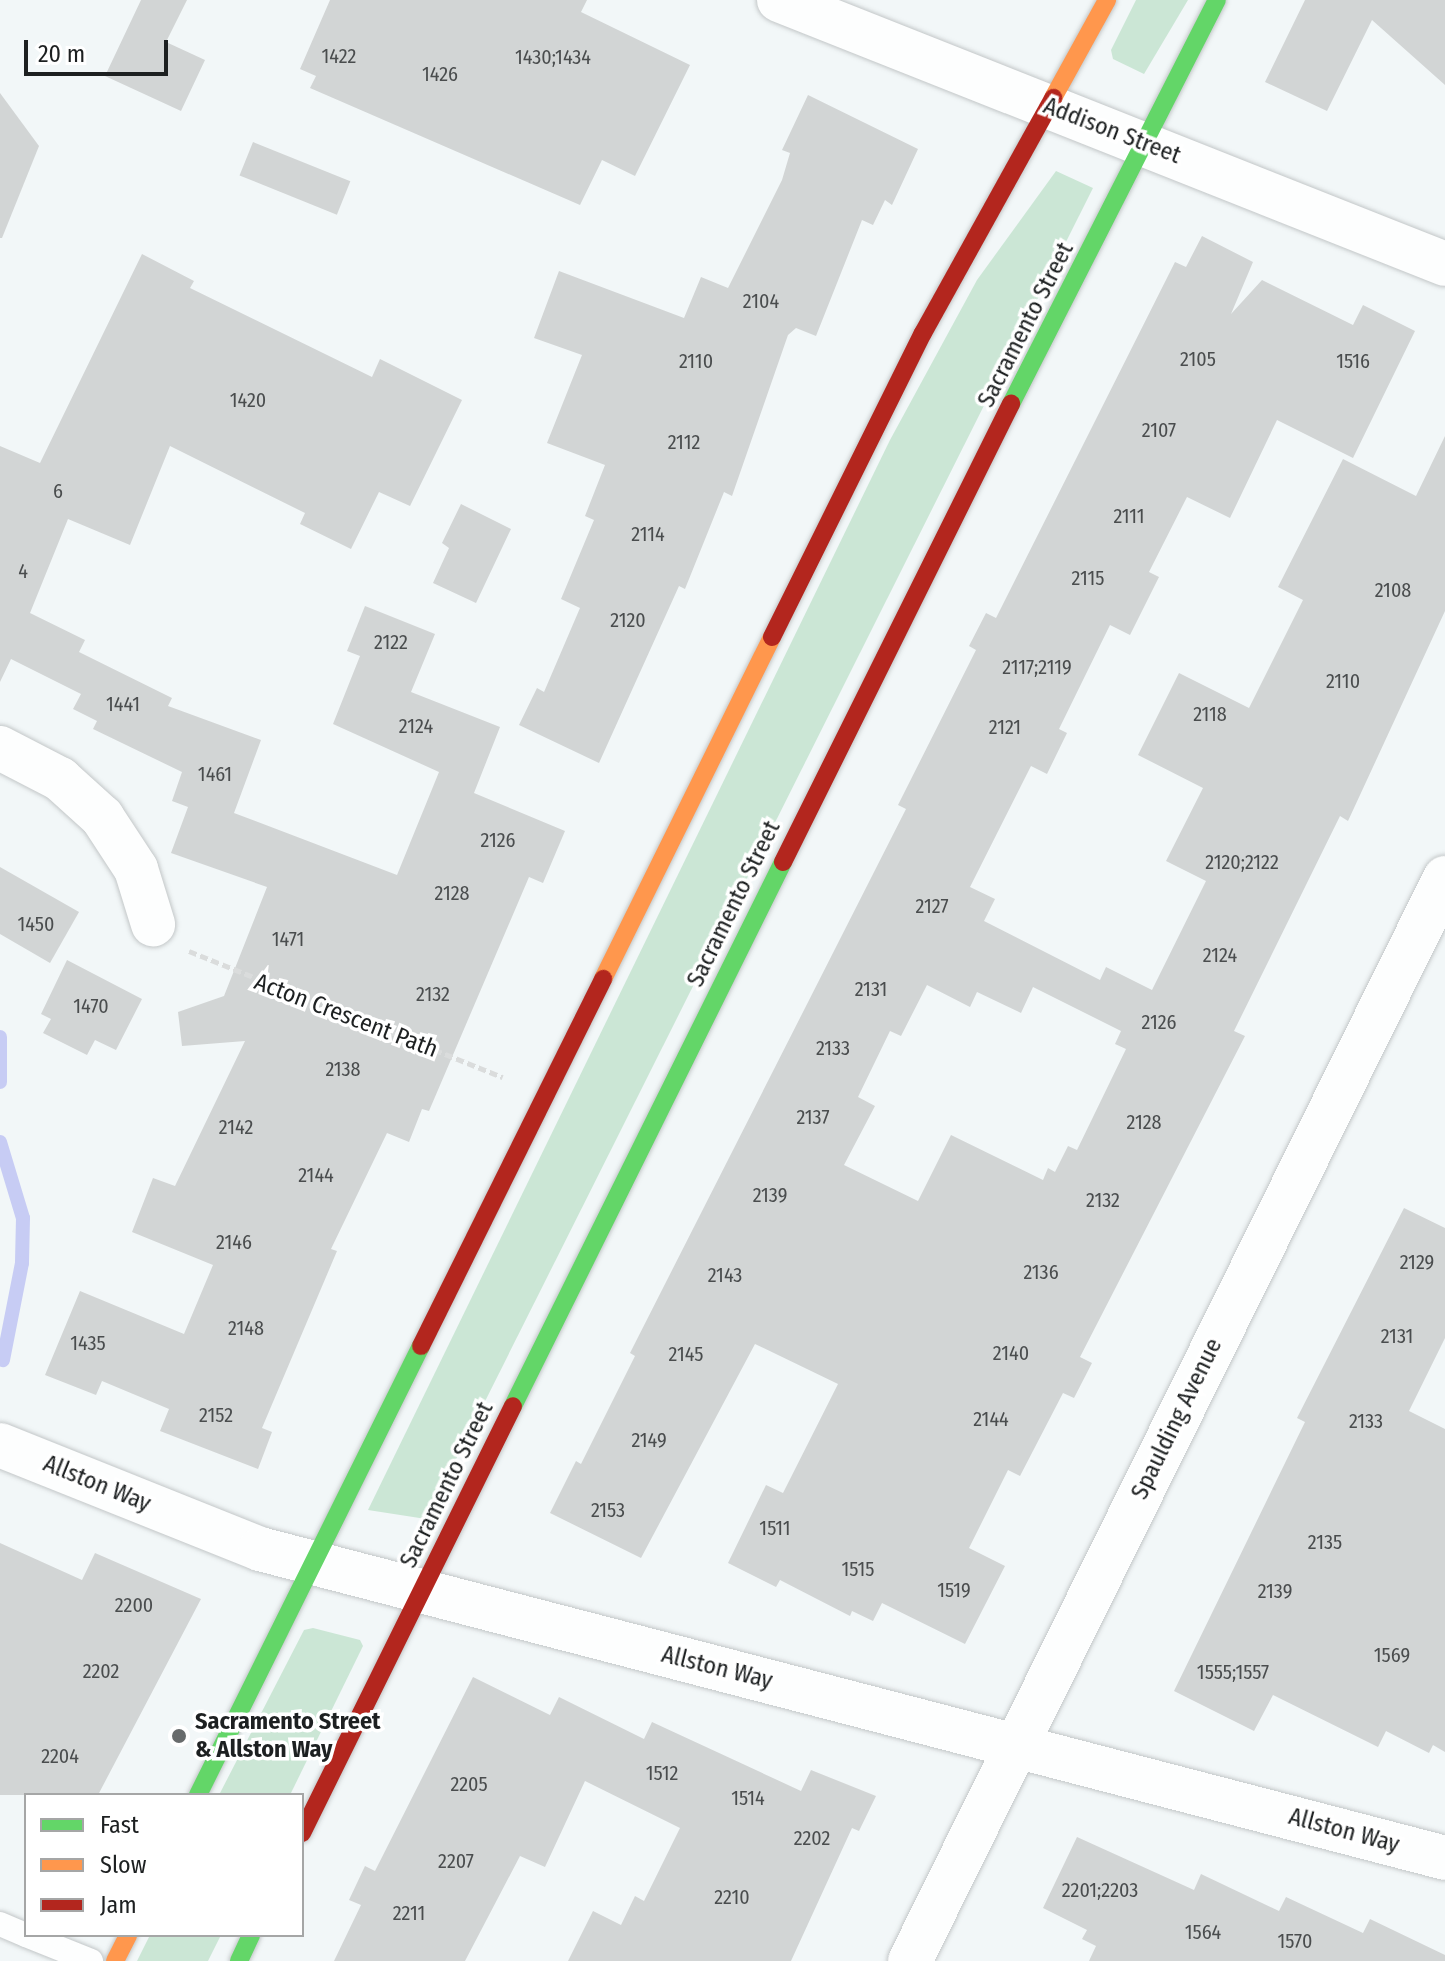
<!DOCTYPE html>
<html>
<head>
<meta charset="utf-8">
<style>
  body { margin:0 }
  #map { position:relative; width:1445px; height:1961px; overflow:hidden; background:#f2f7f8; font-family:"Fira Sans Condensed",sans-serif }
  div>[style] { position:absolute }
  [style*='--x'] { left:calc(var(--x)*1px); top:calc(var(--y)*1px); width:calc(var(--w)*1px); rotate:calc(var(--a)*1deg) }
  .green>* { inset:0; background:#cbe6d5 }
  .stream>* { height:14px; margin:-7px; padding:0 7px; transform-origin:7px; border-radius:7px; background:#c7ccf4 }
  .building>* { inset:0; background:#d2d5d5; transform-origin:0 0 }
  .path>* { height:5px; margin-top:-2.5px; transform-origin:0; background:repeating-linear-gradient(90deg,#dadcdc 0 8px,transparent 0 12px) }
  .roads { filter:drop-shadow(0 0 2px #c3c7c8) drop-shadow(0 0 2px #c3c7c8) }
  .lane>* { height:24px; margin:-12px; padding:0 12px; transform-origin:12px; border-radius:12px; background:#fdfefe }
  .street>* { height:44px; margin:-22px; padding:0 22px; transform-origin:22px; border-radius:22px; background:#fdfefe }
  .fast>* { height:18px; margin:-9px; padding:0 9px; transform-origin:9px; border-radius:9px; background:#63d668 }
  .slow>* { height:18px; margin:-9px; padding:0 9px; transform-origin:9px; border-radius:9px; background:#ff974d }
  .jam>* { height:18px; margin:-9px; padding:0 9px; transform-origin:9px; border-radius:9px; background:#b3261e }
  .dots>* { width:22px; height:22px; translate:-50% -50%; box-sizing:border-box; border:4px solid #fff; border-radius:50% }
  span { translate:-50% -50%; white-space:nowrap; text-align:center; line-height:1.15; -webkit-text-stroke:7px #fff; paint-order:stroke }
  .number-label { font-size:20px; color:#4a4d4e }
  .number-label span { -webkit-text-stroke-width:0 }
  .street-label { font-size:24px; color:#1d2021 }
  .poi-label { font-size:24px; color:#1d2021; font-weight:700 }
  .left { translate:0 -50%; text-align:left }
  .legend { position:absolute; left:24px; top:1793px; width:280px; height:144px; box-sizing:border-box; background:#fff; border:2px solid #a5a6a6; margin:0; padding:10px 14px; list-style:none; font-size:24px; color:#1d2021 }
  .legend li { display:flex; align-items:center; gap:16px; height:40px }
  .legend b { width:40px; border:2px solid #a5a6a6 }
  .scale { position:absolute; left:24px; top:40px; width:144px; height:36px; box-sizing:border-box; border:4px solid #1d2021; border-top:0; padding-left:10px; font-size:24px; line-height:28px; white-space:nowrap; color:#1d2021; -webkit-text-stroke:6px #fff; paint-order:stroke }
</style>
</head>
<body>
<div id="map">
  <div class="green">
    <i style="clip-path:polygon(1136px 0,1188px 0,1144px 74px,1113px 59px,1111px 50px)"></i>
    <i style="clip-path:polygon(1056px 171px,1093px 188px,426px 1519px,368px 1510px,890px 440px,977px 280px)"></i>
    <i style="clip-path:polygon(313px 1628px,360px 1640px,363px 1646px,290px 1795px,219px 1795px,304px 1630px)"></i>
    <i style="clip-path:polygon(150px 1935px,221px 1935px,208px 1961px,137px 1961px)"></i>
  </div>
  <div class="stream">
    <i style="--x:0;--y:1037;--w:45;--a:90"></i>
    <i style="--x:0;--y:1142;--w:79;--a:73.2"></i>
    <i style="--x:23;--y:1218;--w:45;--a:91.3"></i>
    <i style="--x:22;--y:1263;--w:99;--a:101.1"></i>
  </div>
  <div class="building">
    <i style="clip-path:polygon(141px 0,187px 0,166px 42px,205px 60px,181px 111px,105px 76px)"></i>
    <i style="clip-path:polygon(330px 0,587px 0,581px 12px,690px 65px,635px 176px,602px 160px,580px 205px,310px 88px,316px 76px,300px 69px)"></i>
    <i style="clip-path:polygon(1305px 0,1445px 0,1445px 85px,1372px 20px,1327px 111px,1265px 82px)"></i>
    <i style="clip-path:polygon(0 93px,39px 146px,2px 238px,0 238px)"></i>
    <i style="clip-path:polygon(808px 95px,918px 149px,892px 205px,885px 200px,873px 225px,862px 220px,816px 336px,796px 328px,788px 335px,732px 496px,724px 492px,685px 589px,679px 586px,599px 763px,519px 725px,537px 688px,544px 692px,580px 608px,561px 599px,594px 520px,585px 516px,605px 465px,547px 443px,582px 355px,534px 338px,559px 271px,684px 318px,701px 277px,728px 288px,782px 180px,790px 153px,782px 150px)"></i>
    <i style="left:253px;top:142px;width:105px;height:36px;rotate:22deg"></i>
    <i style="clip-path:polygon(evenodd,1202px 236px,1253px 262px,1231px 314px,1262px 280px,1353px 325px,1363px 305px,1415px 331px,1353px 458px,1277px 420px,1230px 518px,1187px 497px,1149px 572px,1159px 577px,1130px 635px,1110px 625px,1059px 729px,1067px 733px,1047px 774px,1031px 766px,970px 887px,995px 899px,984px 921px,1100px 980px,1106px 967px,1152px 990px,1206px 881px,1166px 861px,1203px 788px,1138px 755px,1179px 673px,1249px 708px,1303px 600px,1278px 587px,1343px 459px,1416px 496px,1445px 436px,1445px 611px,1348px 821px,1340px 816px,1234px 1031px,1245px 1036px,1080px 1357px,1092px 1363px,1074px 1398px,1063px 1393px,1020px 1476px,1008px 1470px,969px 1548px,1005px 1566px,965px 1644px,882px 1603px,873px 1621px,852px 1611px,850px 1616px,780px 1580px,776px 1587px,728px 1563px,766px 1485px,783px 1493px,838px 1384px,755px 1344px,641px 1558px,550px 1513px,576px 1461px,581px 1464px,635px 1356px,630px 1353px,906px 809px,898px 805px,976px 650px,969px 646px,986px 613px,996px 618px,1175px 262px,1186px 267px,1202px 236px,927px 985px,970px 1007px,977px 992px,1021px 1013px,1033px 987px,1121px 1031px,1115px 1044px,1126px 1049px,1077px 1150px,1068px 1146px,1055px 1172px,1048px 1168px,1043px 1180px,951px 1135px,918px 1201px,844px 1165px,875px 1106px,858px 1097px,890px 1031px,901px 1036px,927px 985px)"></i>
    <i style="clip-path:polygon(142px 254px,194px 281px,190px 288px,372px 377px,380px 359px,462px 400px,410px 506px,379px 492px,351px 549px,300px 524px,305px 513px,170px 446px,130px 545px,68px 519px,30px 613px,85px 640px,79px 652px,172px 698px,168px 706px,261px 740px,234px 813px,397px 875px,439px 772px,333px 724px,360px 656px,347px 651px,365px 606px,435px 634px,411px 692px,500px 727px,474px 793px,565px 831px,543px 883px,529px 877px,429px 1111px,422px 1109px,409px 1142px,387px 1133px,331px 1249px,337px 1251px,262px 1428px,272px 1432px,258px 1469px,160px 1431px,169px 1409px,102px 1381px,96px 1395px,45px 1375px,80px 1291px,184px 1334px,213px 1265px,132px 1232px,153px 1178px,175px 1186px,245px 1041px,182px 1046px,178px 1012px,224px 996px,267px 887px,171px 853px,188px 807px,172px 801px,182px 772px,93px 729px,97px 721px,73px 709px,81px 694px,11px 659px,0 682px,0 446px,40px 463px)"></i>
    <i style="clip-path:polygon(461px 504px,511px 529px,476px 603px,433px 583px,449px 548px,442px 543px)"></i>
    <i style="clip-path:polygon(0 867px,79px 912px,50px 963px,0 934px)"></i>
    <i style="clip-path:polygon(67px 960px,142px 999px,116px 1050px,95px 1040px,87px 1055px,43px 1033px,51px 1019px,41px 1014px)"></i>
    <i style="clip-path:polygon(1404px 1208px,1445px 1228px,1445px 1338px,1409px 1411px,1445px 1429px,1445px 1752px,1433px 1745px,1429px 1753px,1386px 1731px,1378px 1747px,1273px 1695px,1254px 1731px,1174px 1691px,1305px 1422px,1297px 1418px)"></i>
    <i style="clip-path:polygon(0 1543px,82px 1580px,95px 1553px,201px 1599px,98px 1795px,0 1795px)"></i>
    <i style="clip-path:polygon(473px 1677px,550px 1715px,559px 1697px,644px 1739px,652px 1722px,801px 1791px,811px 1770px,876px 1796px,859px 1831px,852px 1828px,791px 1961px,568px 1961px,593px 1911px,621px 1925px,635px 1896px,644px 1901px,680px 1828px,585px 1781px,545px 1867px,520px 1856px,465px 1961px,334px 1961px,361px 1905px,349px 1900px,365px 1866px,375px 1871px)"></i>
    <i style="clip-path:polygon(1077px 1837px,1194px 1890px,1201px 1874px,1279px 1911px,1286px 1897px,1363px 1933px,1370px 1919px,1445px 1955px,1445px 1961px,1089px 1961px,1096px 1946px,1082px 1939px,1087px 1930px,1043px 1908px)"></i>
  </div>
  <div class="path">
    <i style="--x:189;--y:951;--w:338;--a:21.9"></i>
  </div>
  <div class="roads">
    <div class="lane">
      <i style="--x:0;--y:1924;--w:28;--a:23"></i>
      <i style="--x:26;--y:1935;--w:70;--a:21.8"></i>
    </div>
    <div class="street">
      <i style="--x:779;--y:0;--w:716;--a:21.62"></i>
      <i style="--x:0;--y:748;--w:68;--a:27.3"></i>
      <i style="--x:60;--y:779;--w:57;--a:42.1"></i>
      <i style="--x:102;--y:817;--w:62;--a:56.8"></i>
      <i style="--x:136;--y:869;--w:58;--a:72.8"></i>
      <i style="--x:0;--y:1445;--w:280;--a:21.8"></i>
      <i style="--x:260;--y:1549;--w:1225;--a:14.61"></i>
      <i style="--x:910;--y:1961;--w:1208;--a:-63.71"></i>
    </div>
    <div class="fast">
      <i style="--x:1011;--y:404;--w:453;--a:-63"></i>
      <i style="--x:513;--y:1406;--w:607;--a:-63.6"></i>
      <i style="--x:198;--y:1795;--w:501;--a:-63.59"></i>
      <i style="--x:239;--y:1961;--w:29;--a:-65"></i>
    </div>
    <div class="slow">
      <i style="--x:1053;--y:98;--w:112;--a:-61.1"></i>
      <i style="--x:603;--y:979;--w:381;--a:-63.7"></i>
      <i style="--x:115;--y:1961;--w:29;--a:-63"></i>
    </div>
    <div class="jam">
      <i style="--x:772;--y:637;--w:339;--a:-63.6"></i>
      <i style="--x:923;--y:333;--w:269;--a:-61"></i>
      <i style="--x:783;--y:862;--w:512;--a:-63.54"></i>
      <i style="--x:421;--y:1346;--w:410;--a:-63.6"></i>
      <i style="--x:302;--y:1833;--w:476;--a:-63.7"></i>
    </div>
  </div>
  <div class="dots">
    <i style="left:179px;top:1736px;background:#686b6c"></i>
  </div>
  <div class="number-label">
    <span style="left:339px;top:56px">1422</span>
    <span style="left:553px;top:57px">1430;1434</span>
    <span style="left:440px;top:74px">1426</span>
    <span style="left:761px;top:301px">2104</span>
    <span style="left:1198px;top:359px">2105</span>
    <span style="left:696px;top:361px">2110</span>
    <span style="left:1353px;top:361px">1516</span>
    <span style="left:248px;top:400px">1420</span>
    <span style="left:1159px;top:430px">2107</span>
    <span style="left:684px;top:442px">2112</span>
    <span style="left:58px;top:491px">6</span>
    <span style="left:1129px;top:516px">2111</span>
    <span style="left:648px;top:534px">2114</span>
    <span style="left:23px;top:571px">4</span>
    <span style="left:1088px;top:578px">2115</span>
    <span style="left:1393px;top:590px">2108</span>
    <span style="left:628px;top:620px">2120</span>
    <span style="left:391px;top:642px">2122</span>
    <span style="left:1037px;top:667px">2117;2119</span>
    <span style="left:1343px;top:681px">2110</span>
    <span style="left:123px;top:704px">1441</span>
    <span style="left:1210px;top:714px">2118</span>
    <span style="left:416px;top:726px">2124</span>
    <span style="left:1005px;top:727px">2121</span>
    <span style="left:215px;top:774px">1461</span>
    <span style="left:498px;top:840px">2126</span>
    <span style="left:1242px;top:862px">2120;2122</span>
    <span style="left:452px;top:893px">2128</span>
    <span style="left:932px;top:906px">2127</span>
    <span style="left:36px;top:924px">1450</span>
    <span style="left:288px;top:939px">1471</span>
    <span style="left:1220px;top:955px">2124</span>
    <span style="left:871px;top:989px">2131</span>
    <span style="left:433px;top:994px">2132</span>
    <span style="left:91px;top:1006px">1470</span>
    <span style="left:1159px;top:1022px">2126</span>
    <span style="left:833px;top:1048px">2133</span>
    <span style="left:343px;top:1069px">2138</span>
    <span style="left:813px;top:1117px">2137</span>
    <span style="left:1144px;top:1122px">2128</span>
    <span style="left:236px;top:1127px">2142</span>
    <span style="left:316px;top:1175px">2144</span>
    <span style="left:770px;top:1195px">2139</span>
    <span style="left:1103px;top:1200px">2132</span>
    <span style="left:234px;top:1242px">2146</span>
    <span style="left:1417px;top:1262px">2129</span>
    <span style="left:1041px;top:1272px">2136</span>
    <span style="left:725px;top:1275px">2143</span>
    <span style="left:246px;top:1328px">2148</span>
    <span style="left:1397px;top:1336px">2131</span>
    <span style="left:88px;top:1343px">1435</span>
    <span style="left:1011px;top:1353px">2140</span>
    <span style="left:686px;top:1354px">2145</span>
    <span style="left:216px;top:1415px">2152</span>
    <span style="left:991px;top:1419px">2144</span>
    <span style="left:1366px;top:1421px">2133</span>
    <span style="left:649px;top:1440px">2149</span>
    <span style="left:608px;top:1510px">2153</span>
    <span style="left:775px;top:1528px">1511</span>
    <span style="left:1325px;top:1542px">2135</span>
    <span style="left:858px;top:1569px">1515</span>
    <span style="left:954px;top:1590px">1519</span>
    <span style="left:1275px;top:1591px">2139</span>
    <span style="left:134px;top:1605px">2200</span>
    <span style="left:1392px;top:1655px">1569</span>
    <span style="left:101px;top:1671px">2202</span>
    <span style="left:1233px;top:1672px">1555;1557</span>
    <span style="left:60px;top:1756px">2204</span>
    <span style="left:662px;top:1773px">1512</span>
    <span style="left:469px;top:1784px">2205</span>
    <span style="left:748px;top:1798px">1514</span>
    <span style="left:812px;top:1838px">2202</span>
    <span style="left:456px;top:1861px">2207</span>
    <span style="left:1100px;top:1890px">2201;2203</span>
    <span style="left:732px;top:1897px">2210</span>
    <span style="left:409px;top:1913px">2211</span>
    <span style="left:1203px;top:1932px">1564</span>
    <span style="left:1295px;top:1941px">1570</span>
  </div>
  <div class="street-label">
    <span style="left:1112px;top:131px;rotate:21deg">Addison Street</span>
    <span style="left:1026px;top:325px;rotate:-63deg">Sacramento Street</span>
    <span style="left:734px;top:904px;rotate:-64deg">Sacramento Street</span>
    <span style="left:346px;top:1016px;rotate:21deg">Acton Crescent Path</span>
    <span style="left:1177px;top:1419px;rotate:-64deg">Spaulding Avenue</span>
    <span style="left:97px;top:1484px;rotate:22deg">Allston Way</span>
    <span style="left:447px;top:1485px;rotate:-64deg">Sacramento Street</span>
    <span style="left:717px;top:1668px;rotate:14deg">Allston Way</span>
    <span style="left:1344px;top:1831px;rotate:15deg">Allston Way</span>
  </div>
  <div class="poi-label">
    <span class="left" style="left:195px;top:1736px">Sacramento Street<br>&amp; Allston Way</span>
  </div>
  <ul class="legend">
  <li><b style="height:10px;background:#63d668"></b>Fast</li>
  <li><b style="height:10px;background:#ff974d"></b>Slow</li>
  <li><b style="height:10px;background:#b3261e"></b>Jam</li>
  </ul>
  <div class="scale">20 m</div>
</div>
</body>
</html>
